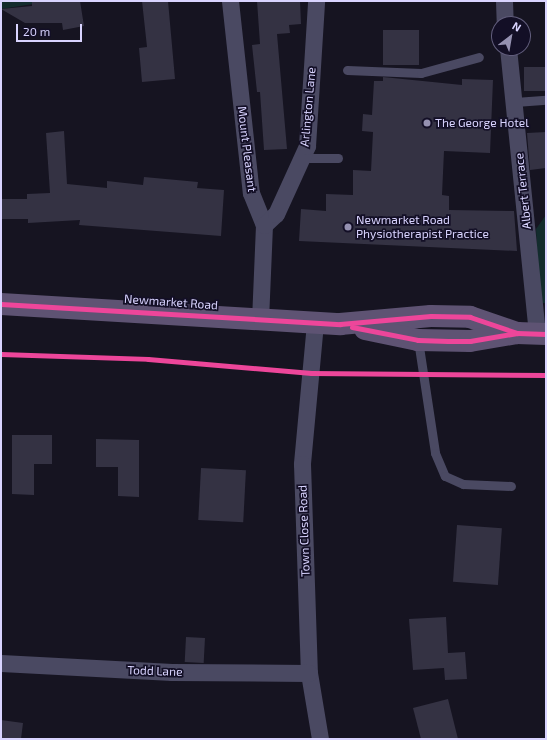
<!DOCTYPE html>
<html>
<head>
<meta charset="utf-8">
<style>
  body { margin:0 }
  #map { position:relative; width:547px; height:740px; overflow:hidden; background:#161421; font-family:"Exo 2",sans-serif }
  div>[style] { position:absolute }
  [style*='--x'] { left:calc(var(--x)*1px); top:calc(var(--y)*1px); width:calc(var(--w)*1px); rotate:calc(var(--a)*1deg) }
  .green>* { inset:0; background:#132c2d }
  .building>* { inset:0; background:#343243; transform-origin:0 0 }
  .service>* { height:9px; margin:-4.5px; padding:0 4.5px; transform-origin:4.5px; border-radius:4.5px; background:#4a4962 }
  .minor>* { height:17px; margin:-8.5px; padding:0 8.5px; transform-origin:8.5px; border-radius:8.5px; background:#4a4962 }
  .primary>* { height:22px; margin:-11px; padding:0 11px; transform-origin:11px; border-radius:11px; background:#5e5373 }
  .cycleway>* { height:5px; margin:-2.5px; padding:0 2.5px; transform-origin:2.5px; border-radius:2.5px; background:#ed469a }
  .dots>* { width:11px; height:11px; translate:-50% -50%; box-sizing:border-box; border:2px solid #130f26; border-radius:50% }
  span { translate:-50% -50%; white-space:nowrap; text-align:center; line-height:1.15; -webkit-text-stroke:3.5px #130f26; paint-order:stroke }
  .street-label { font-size:12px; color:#d9d4ff }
  .poi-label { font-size:12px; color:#d9d4ff }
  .left { translate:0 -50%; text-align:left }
  .frame { position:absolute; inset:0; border:2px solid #d9d4ff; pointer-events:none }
  .north { position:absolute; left:491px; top:16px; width:40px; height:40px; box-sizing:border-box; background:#130f26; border:1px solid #625e7d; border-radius:50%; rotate:31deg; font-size:11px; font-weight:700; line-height:16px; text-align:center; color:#d9d4ff }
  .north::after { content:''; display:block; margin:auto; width:14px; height:18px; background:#9591b1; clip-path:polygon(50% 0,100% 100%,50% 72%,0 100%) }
  .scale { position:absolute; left:16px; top:24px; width:66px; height:18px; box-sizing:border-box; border:2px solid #d9d4ff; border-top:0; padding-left:5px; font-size:12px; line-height:14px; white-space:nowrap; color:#d9d4ff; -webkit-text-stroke:3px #130f26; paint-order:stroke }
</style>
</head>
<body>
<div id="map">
  <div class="green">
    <i style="clip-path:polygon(1px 1px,33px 1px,33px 4px,1px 9px)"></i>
    <i style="clip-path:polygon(546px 215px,546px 303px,540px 303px,536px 229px)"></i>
  </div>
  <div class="building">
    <i style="clip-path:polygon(32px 1px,80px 1px,84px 26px,63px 30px,62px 23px,25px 23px,1px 9px,32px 6px)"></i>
    <i style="clip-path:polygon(142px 1px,168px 1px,175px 79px,142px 82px,139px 48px,147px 47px)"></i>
    <i style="clip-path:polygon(257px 1px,300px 1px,301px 24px,289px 25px,290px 33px,277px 34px,287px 149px,264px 150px,260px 92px,257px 92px,252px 45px,260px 44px)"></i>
    <i style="left:383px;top:30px;width:36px;height:35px"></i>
    <i style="left:546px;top:67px;width:24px;height:22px;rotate:90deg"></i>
    <i style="clip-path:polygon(383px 77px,462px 85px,462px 79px,493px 80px,490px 153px,444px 151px,442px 195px,449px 196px,449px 210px,514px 211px,517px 251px,299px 241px,301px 209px,326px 211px,326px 194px,353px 195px,353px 170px,371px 171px,373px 132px,362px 131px,363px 114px,372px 115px,374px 81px,383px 81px)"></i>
    <i style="clip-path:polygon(64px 131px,67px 184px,107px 188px,107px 181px,143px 185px,144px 177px,198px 182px,197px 188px,224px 190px,221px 236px,79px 225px,80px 220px,28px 223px,28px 219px,1px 219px,1px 199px,27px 199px,27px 194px,50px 193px,46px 133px)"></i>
    <i style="clip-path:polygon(546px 132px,546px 168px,530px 170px,527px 133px)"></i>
    <i style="clip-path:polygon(12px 435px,52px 435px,52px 464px,34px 464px,34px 495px,12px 494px)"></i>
    <i style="clip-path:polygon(96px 439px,139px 440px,139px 497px,118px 496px,118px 467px,96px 467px)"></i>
    <i style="left:201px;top:468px;width:45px;height:52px;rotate:3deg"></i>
    <i style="left:457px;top:525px;width:45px;height:57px;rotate:4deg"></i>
    <i style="clip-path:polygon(446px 617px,448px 653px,465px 652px,467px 679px,445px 680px,444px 668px,413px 670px,409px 619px)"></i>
    <i style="left:186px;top:637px;width:19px;height:25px;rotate:3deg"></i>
    <i style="clip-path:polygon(448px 699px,458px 739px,421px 739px,413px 708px)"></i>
    <i style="clip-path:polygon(1px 720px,23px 723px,21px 739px,1px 739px)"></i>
  </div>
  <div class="service">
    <i style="--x:347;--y:70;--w:74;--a:2.3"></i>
    <i style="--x:421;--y:73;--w:60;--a:-15.4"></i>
    <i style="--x:515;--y:102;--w:31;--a:-4"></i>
    <i style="--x:302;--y:158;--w:36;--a:0"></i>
    <i style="--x:418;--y:340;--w:114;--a:81.4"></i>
    <i style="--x:435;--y:453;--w:25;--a:67"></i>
    <i style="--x:445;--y:476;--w:20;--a:24"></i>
    <i style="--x:463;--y:484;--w:48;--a:2.4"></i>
  </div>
  <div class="minor">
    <i style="--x:230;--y:1;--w:193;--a:83.8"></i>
    <i style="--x:251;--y:193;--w:35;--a:68"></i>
    <i style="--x:264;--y:225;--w:95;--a:92.4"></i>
    <i style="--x:504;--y:1;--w:23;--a:88"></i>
    <i style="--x:508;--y:48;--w:287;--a:84.2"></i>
    <i style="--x:264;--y:225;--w:16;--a:-43"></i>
    <i style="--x:276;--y:214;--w:75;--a:-65.5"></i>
    <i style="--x:307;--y:146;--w:145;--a:-86.4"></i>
    <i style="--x:315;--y:323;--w:142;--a:95.3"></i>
    <i style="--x:302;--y:464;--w:209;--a:88.1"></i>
    <i style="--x:309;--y:673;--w:67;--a:80.5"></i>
    <i style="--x:1;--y:663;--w:171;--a:3"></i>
    <i style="--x:172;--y:672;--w:137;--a:0.4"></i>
  </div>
  <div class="primary">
    <i style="--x:1;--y:304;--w:340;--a:3.4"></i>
    <i style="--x:340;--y:324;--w:91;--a:-5"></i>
    <i style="--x:431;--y:316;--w:39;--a:1"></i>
    <i style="--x:470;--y:317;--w:50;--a:18.8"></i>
    <i style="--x:365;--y:329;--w:54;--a:11.7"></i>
    <i style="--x:418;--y:340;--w:52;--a:1.1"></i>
    <i style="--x:470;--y:341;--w:48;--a:-9.7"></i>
    <i style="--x:517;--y:333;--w:29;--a:2"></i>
  </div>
  <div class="cycleway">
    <i style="--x:1;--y:304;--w:340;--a:3.4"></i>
    <i style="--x:340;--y:324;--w:91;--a:-5"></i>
    <i style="--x:431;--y:316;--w:39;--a:1"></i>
    <i style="--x:470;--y:317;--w:50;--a:18.8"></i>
    <i style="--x:352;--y:327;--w:67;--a:11.1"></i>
    <i style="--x:418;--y:340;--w:30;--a:2"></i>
    <i style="--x:448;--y:341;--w:22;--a:0"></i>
    <i style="--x:470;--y:341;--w:48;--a:-9.7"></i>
    <i style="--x:517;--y:333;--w:29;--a:2"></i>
    <i style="--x:1;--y:354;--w:147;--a:1.9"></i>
    <i style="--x:148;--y:359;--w:164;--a:4.9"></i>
    <i style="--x:311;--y:373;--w:235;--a:0.5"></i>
  </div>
  <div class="dots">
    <i style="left:427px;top:123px;background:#9591b1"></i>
    <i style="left:348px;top:227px;background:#9591b1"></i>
  </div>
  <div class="street-label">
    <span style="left:308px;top:107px;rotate:-85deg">Arlington Lane</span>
    <span style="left:247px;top:149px;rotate:83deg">Mount Pleasant</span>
    <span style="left:523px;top:191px;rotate:-96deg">Albert Terrace</span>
    <span style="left:171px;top:302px;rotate:4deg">Newmarket Road</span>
    <span style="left:304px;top:531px;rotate:-92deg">Town Close Road</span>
    <span style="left:155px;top:671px;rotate:2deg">Todd Lane</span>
  </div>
  <div class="poi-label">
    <span class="left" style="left:435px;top:123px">The George Hotel</span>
    <span class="left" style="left:356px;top:227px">Newmarket Road<br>Physiotherapist Practice</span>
  </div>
  <div class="frame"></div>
  <div class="north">N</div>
  <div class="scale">20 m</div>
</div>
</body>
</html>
